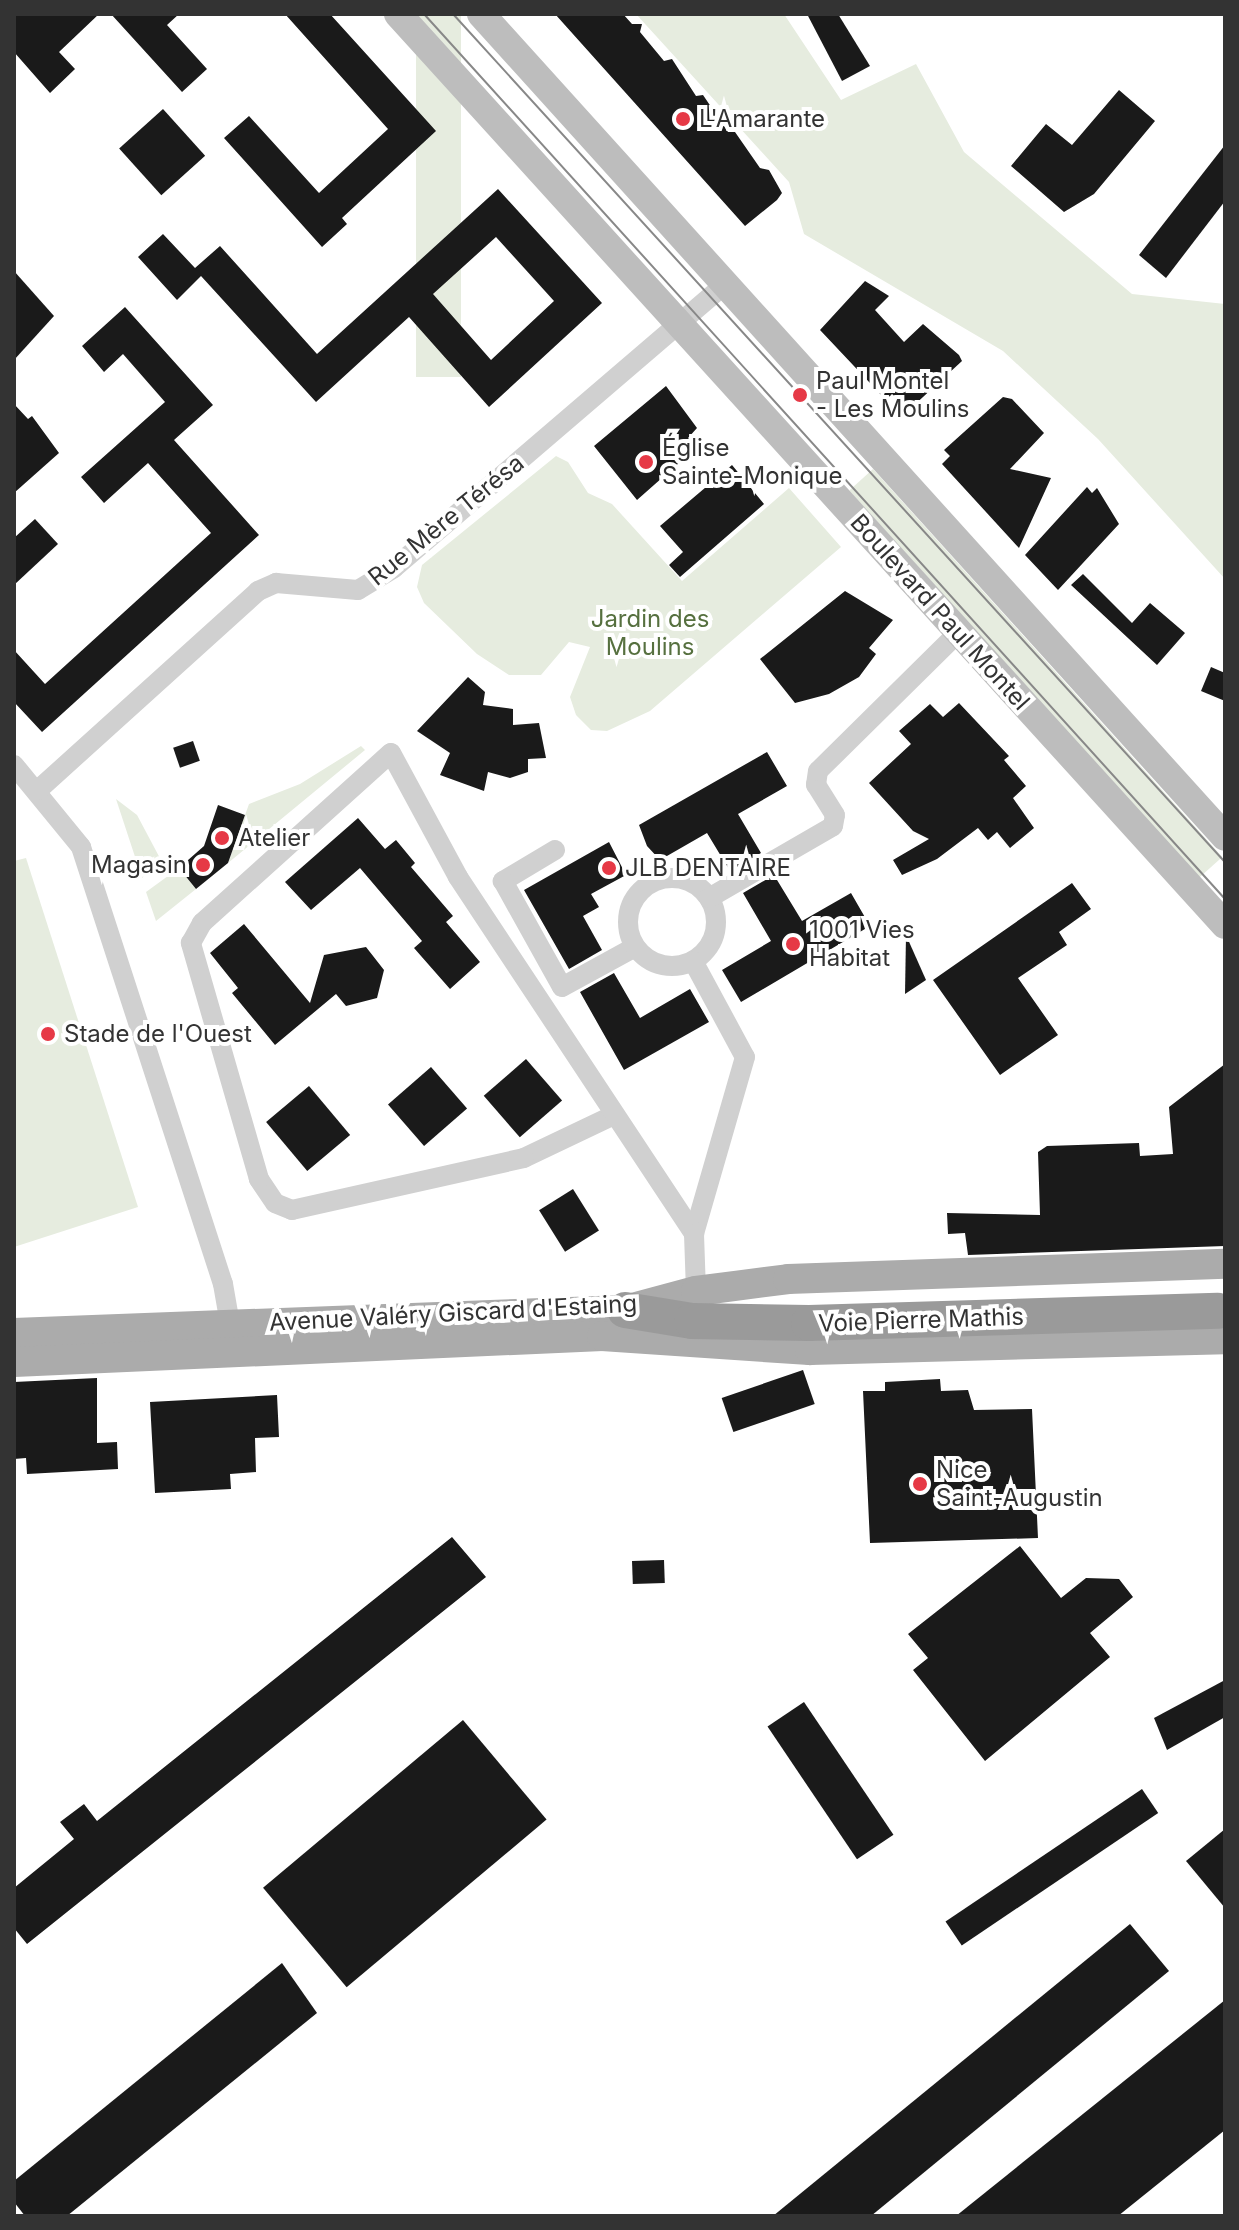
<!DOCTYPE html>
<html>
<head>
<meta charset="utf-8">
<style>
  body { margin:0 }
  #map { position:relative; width:1239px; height:2230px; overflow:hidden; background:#fff; font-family:Inter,sans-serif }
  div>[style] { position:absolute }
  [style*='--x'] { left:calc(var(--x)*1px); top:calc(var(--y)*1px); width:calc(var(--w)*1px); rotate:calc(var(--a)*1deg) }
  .green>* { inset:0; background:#e6ecdf; transform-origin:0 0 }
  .building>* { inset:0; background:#1a1a1a; transform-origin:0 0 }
  .street>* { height:20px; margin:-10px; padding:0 10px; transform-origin:10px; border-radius:10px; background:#d0d0d0 }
  .street>.ring { margin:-10px; padding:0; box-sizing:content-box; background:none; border:20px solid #d0d0d0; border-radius:50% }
  .secondary>* { height:28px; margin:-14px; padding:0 14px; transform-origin:14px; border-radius:14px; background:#bdbdbd }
  .primary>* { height:30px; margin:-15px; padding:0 15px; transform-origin:15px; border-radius:15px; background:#ababab }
  .highway>* { height:36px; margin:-18px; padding:0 18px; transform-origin:18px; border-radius:18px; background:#9a9a9a }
  .tram>* { height:2px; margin:-1px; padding:0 1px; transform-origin:1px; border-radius:1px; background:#888 }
  .dots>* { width:22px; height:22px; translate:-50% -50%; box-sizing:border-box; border:4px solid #fff; border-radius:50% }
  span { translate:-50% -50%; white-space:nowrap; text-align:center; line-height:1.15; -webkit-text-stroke:8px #fff; paint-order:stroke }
  .poi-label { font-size:24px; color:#333 }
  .left { translate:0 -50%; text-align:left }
  .right { translate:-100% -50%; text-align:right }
  .street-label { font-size:24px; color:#333 }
  .park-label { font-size:24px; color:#56703f }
  .frame { position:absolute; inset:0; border:16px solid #333; pointer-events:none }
</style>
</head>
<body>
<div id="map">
  <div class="green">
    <i style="left:416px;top:14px;width:45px;height:363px"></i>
    <i style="clip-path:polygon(636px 14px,784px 14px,841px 100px,916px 64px,964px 152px,1132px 294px,1225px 304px,1225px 579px,1098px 439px,1003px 351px,804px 234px,789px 182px)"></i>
    <i style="clip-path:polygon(556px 456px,568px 462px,588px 493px,612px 504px,682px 581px,789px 488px,841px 547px,650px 711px,607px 731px,591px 730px,576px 715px,570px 697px,590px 647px,569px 642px,541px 675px,509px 675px,477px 654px,424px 603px,417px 587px,422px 565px)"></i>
    <i style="left:873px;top:469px;width:522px;height:32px;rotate:48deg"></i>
    <i style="clip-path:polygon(361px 746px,365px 750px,228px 863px,249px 804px,300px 784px)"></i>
    <i style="clip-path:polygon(116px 799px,137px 815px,162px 862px,142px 878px)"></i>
    <i style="clip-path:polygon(26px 858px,138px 1207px,14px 1247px,14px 861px)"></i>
    <i style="clip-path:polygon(179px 868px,196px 889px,156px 921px,146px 892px)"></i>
  </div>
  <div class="building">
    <i style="clip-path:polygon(14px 14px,99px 14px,59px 52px,75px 69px,50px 93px,14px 52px)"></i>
    <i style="clip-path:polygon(111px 14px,179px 14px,167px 25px,207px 69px,182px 92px)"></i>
    <i style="clip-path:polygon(285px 14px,330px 14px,436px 131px,342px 218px,347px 224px,322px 247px,224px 138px,249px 116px,319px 193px,388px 129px)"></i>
    <i style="clip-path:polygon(555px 14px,623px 14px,632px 24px,642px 24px,640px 32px,664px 61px,672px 59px,696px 96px,703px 95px,728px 132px,735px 132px,760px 168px,769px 170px,782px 193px,777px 200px,745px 226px)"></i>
    <i style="clip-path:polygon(807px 14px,838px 14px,870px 66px,842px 81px)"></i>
    <i style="clip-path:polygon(1119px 90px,1155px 121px,1094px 194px,1064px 212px,1011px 166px,1046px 124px,1072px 145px)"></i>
    <i style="left:163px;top:109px;width:63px;height:59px;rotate:48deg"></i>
    <i style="clip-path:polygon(1225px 145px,1225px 201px,1166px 278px,1139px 255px)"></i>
    <i style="clip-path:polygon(evenodd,498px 189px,602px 303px,489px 407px,409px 317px,316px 402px,201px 276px,177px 300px,138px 257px,163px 234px,195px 268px,220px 246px,317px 354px,498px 189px,496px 237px,554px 301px,491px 360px,433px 294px,496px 237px)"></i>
    <i style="clip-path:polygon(14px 271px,54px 316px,14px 360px)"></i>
    <i style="clip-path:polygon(865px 281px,889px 296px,875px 310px,904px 342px,923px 324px,959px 355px,962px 361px,910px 409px,892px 394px,886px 400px,820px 330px)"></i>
    <i style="clip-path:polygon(125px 307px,213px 405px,174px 440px,259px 535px,42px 732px,14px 702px,14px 650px,45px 684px,211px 533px,148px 463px,104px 503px,81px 477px,165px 402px,123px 354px,104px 372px,82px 346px)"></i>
    <i style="clip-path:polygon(666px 386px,697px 428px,688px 438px,697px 447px,637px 500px,594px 446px)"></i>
    <i style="clip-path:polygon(1003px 397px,1012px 399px,1044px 433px,1010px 469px,1051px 478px,1019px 548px,942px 464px,950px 456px,944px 450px)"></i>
    <i style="clip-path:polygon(14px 404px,28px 419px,32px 416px,59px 453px,14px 493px)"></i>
    <i style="clip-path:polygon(732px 465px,764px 504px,680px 577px,669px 565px,683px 552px,660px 526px)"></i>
    <i style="clip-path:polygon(1087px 487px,1092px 493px,1097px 488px,1119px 524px,1058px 590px,1025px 555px)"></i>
    <i style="clip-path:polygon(35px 519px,58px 544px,14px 585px,14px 538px)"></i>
    <i style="clip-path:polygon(1083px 574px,1132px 623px,1150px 603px,1185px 633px,1157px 665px,1071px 585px)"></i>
    <i style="clip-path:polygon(845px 591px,893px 620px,869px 648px,876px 654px,859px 677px,829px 694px,795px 703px,760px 659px)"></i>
    <i style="clip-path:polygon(1211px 667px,1225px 673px,1225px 701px,1201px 691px)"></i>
    <i style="clip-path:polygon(468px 677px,485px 692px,483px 705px,513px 709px,513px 725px,539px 723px,546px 758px,528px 759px,528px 772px,510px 778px,488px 772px,484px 791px,440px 775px,450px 753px,417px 731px)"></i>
    <i style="clip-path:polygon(959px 703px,1009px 756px,1004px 760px,1026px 786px,1013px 798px,1034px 828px,1010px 848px,997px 832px,988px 840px,978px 828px,937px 859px,902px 875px,893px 860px,929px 839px,913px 831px,869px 783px,911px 744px,899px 731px,930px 704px,943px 717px)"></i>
    <i style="left:193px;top:741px;width:21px;height:21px;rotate:71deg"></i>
    <i style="clip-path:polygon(767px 752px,787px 786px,738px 814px,761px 853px,730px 871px,707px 833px,660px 860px,647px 846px,639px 825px)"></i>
    <i style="clip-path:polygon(218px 805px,245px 815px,228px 863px,196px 889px,179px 868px,204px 846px)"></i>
    <i style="clip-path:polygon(358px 818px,385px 849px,396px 840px,415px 863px,411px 867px,453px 916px,446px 922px,480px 962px,450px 989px,414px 948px,422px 941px,360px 868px,311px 910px,285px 882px)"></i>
    <i style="clip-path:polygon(609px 842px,626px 875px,591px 894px,599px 907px,583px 916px,602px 950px,569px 969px,524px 890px)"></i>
    <i style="clip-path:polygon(774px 875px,802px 921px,851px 893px,870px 926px,741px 1002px,722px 970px,771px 941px,743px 893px)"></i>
    <i style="clip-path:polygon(1072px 883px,1091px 909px,1059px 932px,1067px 945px,1018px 978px,1058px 1035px,1000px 1075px,933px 980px)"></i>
    <i style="clip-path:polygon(244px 924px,310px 1003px,324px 955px,366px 947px,384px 970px,377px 998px,346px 1006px,336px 994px,275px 1045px,232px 993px,238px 988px,210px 953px)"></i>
    <i style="clip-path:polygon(906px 935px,926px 980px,905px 994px)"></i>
    <i style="clip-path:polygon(614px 973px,640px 1018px,690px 989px,709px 1022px,624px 1070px,580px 992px)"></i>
    <i style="left:526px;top:1059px;width:55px;height:56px;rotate:49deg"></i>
    <i style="clip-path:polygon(1225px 1064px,1225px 1246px,968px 1255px,965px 1233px,948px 1234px,947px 1213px,1040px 1215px,1038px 1152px,1047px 1146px,1139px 1143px,1140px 1156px,1173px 1154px,1169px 1107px)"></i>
    <i style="left:431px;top:1067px;width:55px;height:57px;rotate:49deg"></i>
    <i style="left:309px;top:1086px;width:64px;height:56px;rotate:50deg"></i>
    <i style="left:573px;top:1189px;width:49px;height:40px;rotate:58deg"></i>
    <i style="left:803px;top:1370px;width:36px;height:86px;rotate:71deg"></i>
    <i style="clip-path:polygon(97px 1378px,97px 1443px,117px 1442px,118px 1469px,27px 1474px,26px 1458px,14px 1459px,14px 1382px)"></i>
    <i style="clip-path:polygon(940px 1379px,941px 1391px,968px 1390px,974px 1410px,1032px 1409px,1038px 1538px,870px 1543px,863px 1391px,885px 1391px,885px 1382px)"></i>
    <i style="clip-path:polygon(277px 1395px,279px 1437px,255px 1438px,256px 1472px,230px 1474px,231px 1489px,155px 1493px,150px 1402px)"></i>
    <i style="clip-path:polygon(452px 1537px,486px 1577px,27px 1944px,14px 1928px,14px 1888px,74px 1839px,60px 1822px,84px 1804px,97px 1821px)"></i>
    <i style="clip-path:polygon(1020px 1546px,1061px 1598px,1086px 1578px,1119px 1579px,1133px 1597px,1090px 1633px,1110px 1657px,985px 1761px,913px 1670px,928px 1658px,908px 1634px)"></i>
    <i style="left:664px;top:1560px;width:23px;height:32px;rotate:88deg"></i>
    <i style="clip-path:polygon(1225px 1680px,1225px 1717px,1167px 1750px,1154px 1718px)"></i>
    <i style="left:804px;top:1702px;width:160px;height:44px;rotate:56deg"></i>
    <i style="left:463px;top:1720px;width:130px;height:261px;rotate:50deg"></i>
    <i style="left:1142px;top:1789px;width:29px;height:237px;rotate:56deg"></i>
    <i style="clip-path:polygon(1225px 1829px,1225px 1908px,1186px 1861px)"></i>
    <i style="clip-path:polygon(1130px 1924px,1169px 1971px,871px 2216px,773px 2216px)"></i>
    <i style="clip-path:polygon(282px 1963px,317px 2013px,67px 2216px,25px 2216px,14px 2202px,14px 2181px)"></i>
    <i style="clip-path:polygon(1225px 2000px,1225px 2130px,1118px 2216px,956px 2216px)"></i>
  </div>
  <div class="street">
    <i style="--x:14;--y:765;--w:106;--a:50.7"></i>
    <i style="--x:81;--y:847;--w:459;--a:72"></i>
    <i style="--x:223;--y:1284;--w:41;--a:80.1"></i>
    <i style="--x:38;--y:790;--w:297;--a:-42.1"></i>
    <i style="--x:258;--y:591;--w:20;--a:-24"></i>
    <i style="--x:276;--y:583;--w:82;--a:4.9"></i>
    <i style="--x:358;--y:590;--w:42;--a:-31.4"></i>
    <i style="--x:394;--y:568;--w:438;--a:-40.6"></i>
    <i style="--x:555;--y:850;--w:61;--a:149.2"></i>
    <i style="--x:503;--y:881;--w:121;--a:60.9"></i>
    <i style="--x:562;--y:987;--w:83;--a:-28.7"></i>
    <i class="ring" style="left:628px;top:878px;width:68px;height:68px"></i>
    <i style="--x:709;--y:898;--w:143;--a:-30.1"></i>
    <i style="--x:833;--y:826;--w:11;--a:-80"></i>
    <i style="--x:835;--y:815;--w:36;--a:-122"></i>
    <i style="--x:816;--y:785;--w:14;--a:-82"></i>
    <i style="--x:818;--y:771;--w:198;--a:-44.6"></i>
    <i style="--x:693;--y:961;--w:109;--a:61.6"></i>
    <i style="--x:745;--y:1057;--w:184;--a:106.1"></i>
    <i style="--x:614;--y:1115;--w:100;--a:154.5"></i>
    <i style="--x:524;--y:1158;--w:238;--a:167.4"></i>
    <i style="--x:292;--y:1210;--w:18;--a:-158"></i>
    <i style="--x:275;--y:1203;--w:29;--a:-124"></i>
    <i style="--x:259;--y:1179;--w:246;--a:-106.1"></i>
    <i style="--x:191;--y:943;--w:23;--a:-61"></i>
    <i style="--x:202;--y:923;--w:254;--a:-42"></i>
    <i style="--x:391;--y:753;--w:141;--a:61.6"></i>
    <i style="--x:458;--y:877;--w:428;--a:56.5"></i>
    <i style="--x:694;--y:1234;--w:57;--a:88"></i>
  </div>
  <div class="secondary">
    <i style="--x:398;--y:14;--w:1230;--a:47.77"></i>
    <i style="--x:481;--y:14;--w:1109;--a:47.89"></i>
  </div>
  <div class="primary">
    <i style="--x:14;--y:1333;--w:611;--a:-2.16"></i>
    <i style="--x:625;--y:1310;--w:73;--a:-15"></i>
    <i style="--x:696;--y:1291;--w:93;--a:-7.4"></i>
    <i style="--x:788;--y:1279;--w:437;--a:-2"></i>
    <i style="--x:14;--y:1362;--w:589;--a:-2.53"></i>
    <i style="--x:602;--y:1336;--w:208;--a:3.9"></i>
    <i style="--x:810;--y:1350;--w:415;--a:-1.5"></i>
  </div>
  <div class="highway">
    <i style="--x:625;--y:1310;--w:68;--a:9.3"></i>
    <i style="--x:692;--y:1321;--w:117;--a:1"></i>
    <i style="--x:809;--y:1323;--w:409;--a:-1.7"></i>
  </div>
  <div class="tram">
    <i style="--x:424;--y:14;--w:1194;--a:47.85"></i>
    <i style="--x:453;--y:14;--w:1147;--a:47.69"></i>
  </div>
  <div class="dots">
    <i style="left:683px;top:119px;background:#e63946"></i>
    <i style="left:800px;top:395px;background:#e63946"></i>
    <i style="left:646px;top:462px;background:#e63946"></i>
    <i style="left:222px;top:838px;background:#e63946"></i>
    <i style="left:203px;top:865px;background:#e63946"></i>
    <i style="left:609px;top:868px;background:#e63946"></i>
    <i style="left:793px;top:944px;background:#e63946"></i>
    <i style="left:48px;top:1034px;background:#e63946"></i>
    <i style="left:920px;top:1484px;background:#e63946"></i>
  </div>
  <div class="poi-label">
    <span class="left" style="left:699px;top:119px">L'Amarante</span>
    <span class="left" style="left:816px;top:395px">Paul Montel<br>- Les Moulins</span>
    <span class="left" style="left:662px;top:462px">Église<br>Sainte-Monique</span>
    <span class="left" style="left:238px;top:838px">Atelier</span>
    <span class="right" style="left:187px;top:865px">Magasin</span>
    <span class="left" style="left:625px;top:868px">JLB DENTAIRE</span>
    <span class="left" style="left:809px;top:944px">1001 Vies<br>Habitat</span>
    <span class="left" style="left:64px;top:1034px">Stade de l'Ouest</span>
    <span class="left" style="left:936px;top:1484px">Nice<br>Saint-Augustin</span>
  </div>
  <div class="street-label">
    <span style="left:446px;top:520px;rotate:-39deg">Rue Mère Térésa</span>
    <span style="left:940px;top:612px;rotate:48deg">Boulevard Paul Montel</span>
    <span style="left:453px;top:1313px;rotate:-3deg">Avenue Valéry Giscard d'Estaing</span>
    <span style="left:921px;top:1320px;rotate:-2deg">Voie Pierre Mathis</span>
  </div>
  <div class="park-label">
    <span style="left:650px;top:633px">Jardin des<br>Moulins</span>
  </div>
  <div class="frame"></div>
</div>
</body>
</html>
